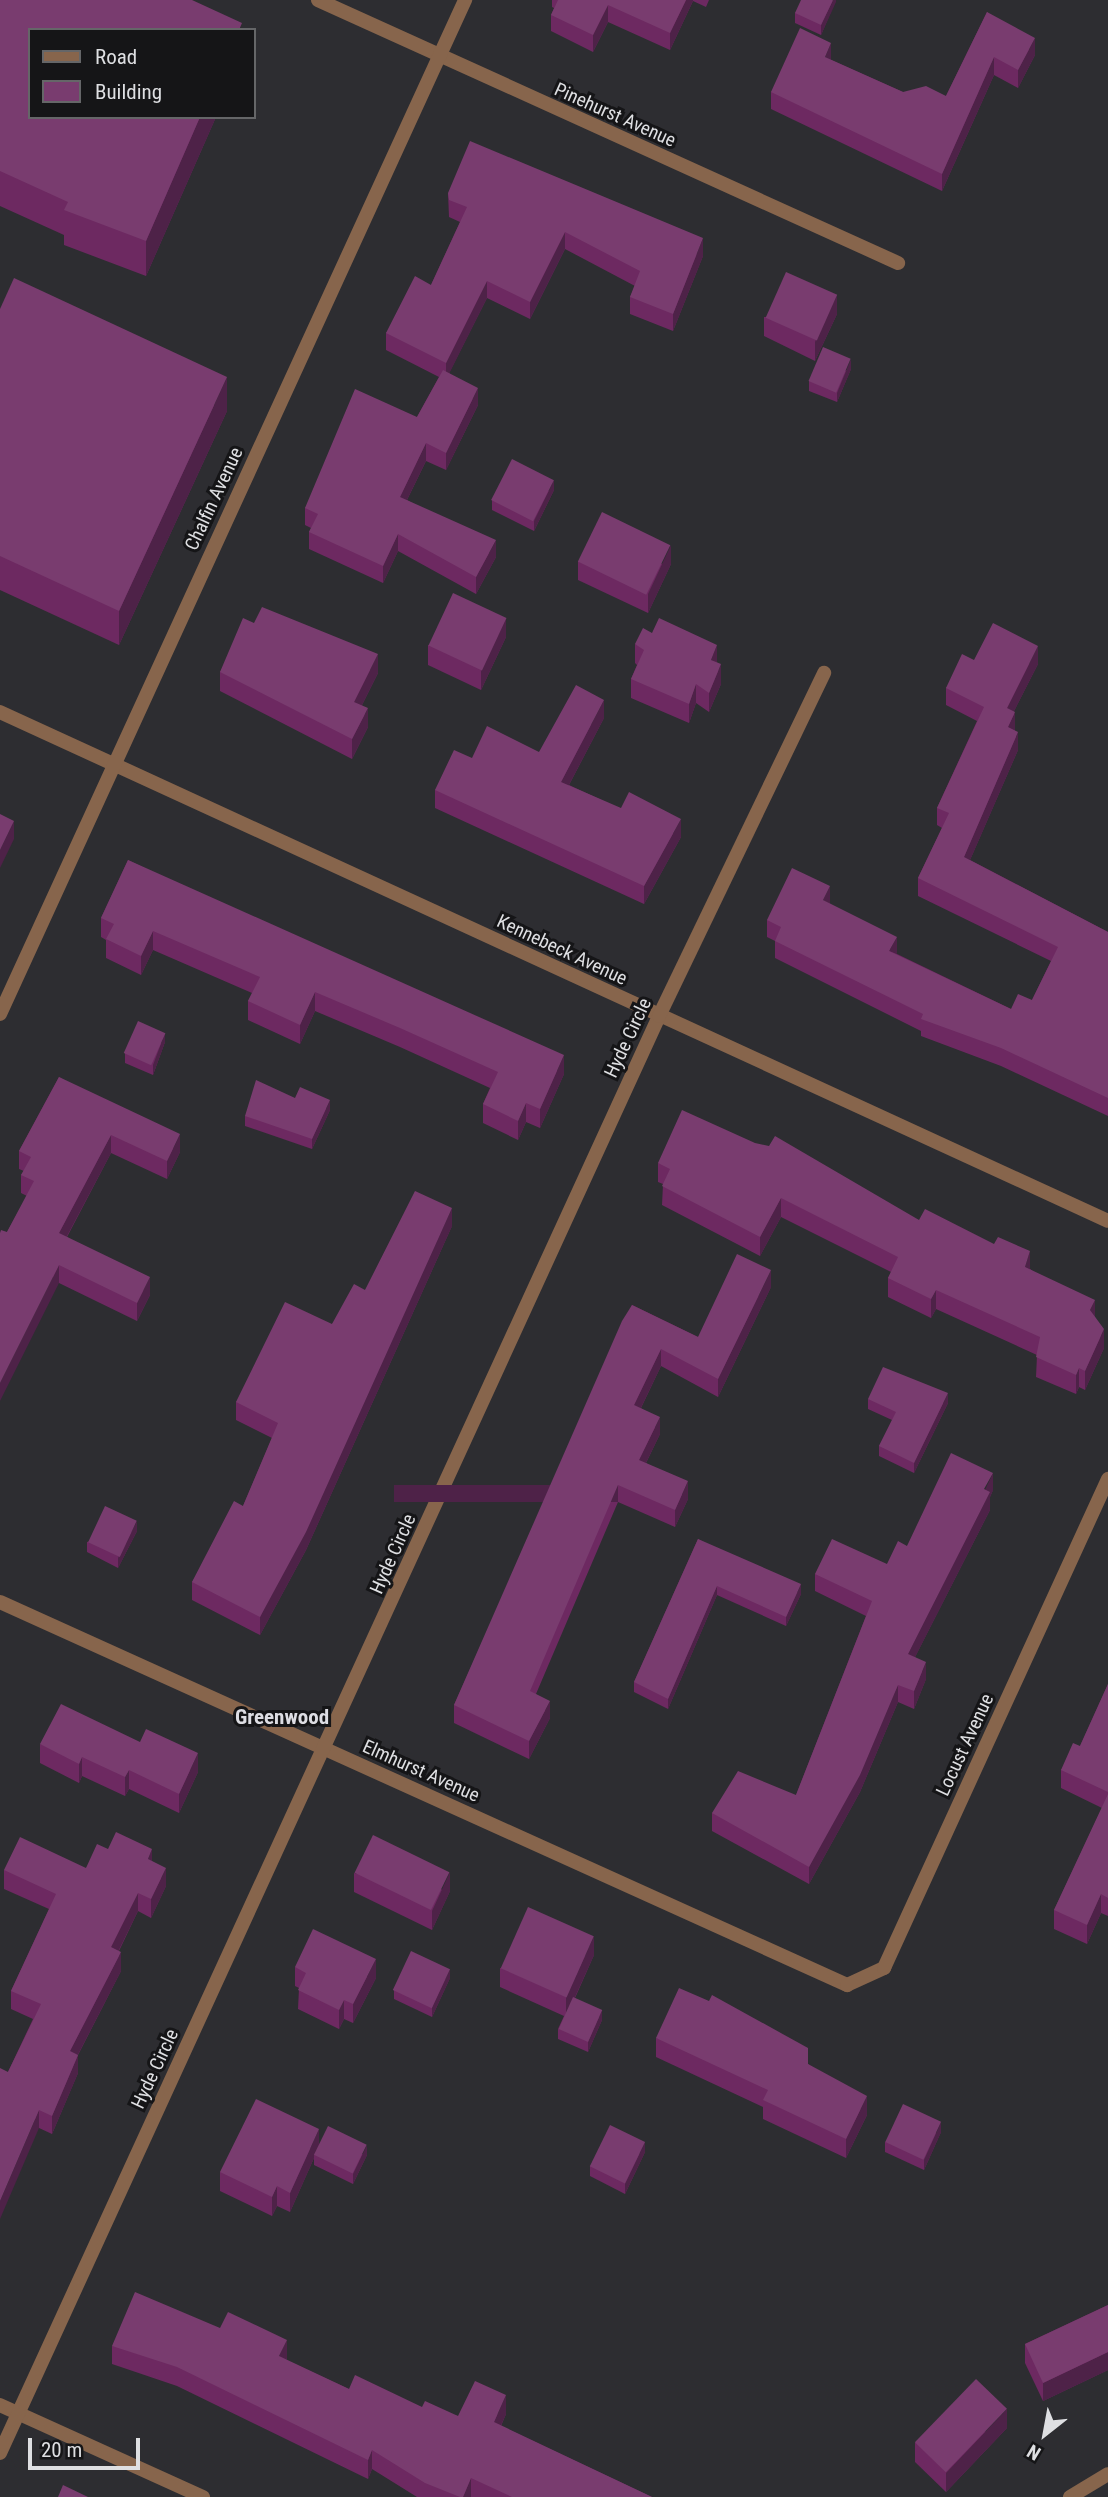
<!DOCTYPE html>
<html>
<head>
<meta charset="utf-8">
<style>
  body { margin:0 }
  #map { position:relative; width:1108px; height:2497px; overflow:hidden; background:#2d2d31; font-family:"Roboto Condensed",sans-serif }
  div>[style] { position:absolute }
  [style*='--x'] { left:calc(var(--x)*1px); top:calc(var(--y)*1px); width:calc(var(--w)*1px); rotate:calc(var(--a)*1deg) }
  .street>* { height:14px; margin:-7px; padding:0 7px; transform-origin:7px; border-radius:7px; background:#87654c }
  .wall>* { inset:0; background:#6d2961 }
  .shaded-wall>* { inset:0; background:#4e2248; transform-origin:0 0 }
  .building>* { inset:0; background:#793c6f; transform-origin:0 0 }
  span { translate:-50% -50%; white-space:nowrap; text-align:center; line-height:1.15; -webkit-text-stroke:6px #151517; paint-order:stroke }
  .street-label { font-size:19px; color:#dedfe2 }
  .neighbourhood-label { font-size:21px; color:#dddde3; font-weight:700 }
  .legend { position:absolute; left:28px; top:28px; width:228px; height:91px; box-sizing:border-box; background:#151517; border:2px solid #656668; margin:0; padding:9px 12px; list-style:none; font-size:21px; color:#dedfe2 }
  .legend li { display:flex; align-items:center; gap:14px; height:35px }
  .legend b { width:35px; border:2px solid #656668 }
  .north { position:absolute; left:1010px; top:2399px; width:70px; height:70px; -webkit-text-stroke:5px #151517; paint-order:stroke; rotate:211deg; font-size:19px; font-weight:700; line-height:28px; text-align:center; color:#dedfe2 }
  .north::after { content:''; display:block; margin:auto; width:24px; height:32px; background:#dedfe2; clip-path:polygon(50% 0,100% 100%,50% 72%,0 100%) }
  .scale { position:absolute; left:28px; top:2438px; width:112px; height:32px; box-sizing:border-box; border:4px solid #dedfe2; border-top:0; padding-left:9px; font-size:21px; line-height:24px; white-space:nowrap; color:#dedfe2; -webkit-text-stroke:5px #151517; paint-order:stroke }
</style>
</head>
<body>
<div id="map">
  <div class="street">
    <i style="--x:318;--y:0;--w:637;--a:24.39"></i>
    <i style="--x:0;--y:712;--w:1219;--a:24.67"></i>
    <i style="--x:0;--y:1014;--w:1116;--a:-65.36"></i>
    <i style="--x:0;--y:1602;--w:930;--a:24.33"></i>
    <i style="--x:847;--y:1985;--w:41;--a:-24.7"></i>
    <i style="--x:884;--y:1968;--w:538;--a:-65.39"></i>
    <i style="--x:0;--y:2405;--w:223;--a:24.4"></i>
    <i style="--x:0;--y:2453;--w:1581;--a:-65.36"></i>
    <i style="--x:659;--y:1016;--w:381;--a:-64.3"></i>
    <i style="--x:1070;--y:2497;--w:44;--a:-31.2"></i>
  </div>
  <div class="wall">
    <i style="clip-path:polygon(0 0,242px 30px,216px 117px,146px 276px,64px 245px,64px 235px,0 206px)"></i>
    <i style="clip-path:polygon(552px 0,709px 0,706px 7px,693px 1px,670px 50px,608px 22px,593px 52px,551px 31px,551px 15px,554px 8px,552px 7px)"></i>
    <i style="clip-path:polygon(836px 0,821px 35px,795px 23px,795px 13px)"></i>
    <i style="clip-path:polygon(987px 12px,1035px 55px,1018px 88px,994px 75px,942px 191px,771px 109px,771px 92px,831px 60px,903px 92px,946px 96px)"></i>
    <i style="clip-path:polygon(448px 193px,703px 256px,673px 331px,630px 314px,630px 297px,635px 286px,565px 249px,530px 319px,487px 298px,449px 373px,478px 405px,446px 470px,426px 461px,407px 500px,496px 557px,476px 594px,398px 551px,383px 583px,309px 549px,309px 532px,311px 528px,305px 525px,305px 508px,417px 417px,439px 377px,386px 350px,386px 333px,431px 285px,460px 222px,449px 217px)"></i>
    <i style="clip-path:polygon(0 309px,227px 411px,119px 645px,0 590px)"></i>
    <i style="clip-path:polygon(837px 314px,815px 361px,764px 336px,764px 317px)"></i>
    <i style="clip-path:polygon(851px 369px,837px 402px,809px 391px,809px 381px)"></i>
    <i style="clip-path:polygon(554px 490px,534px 531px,492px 510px,492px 500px)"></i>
    <i style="clip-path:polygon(578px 561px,671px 564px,648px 613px,578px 580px)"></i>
    <i style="clip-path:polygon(254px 623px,378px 673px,362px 705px,368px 727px,352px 759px,220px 691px,220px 672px)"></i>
    <i style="clip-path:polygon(506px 637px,481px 690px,428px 665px,428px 645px)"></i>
    <i style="clip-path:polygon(635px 644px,717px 662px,721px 684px,709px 712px,696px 703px,689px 723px,631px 698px,631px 679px,637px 665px,635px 663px)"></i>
    <i style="clip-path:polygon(974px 660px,1038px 664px,1014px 711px,1015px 731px,1018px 750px,970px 860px,1108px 932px,1108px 1116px,1001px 1066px,921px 1036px,921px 1031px,775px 958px,775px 941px,767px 937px,767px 920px,830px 904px,897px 954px,1011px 1009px,1032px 1000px,1051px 961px,918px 896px,918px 878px,942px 828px,937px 825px,937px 808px,977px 721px,946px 705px,946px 688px)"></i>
    <i style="clip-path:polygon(604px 718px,569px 785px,681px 837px,644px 904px,435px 808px,435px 790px,472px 758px,539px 752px)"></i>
    <i style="clip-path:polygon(128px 860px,564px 1074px,540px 1128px,526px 1122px,518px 1140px,483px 1123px,483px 1104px,490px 1088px,400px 1047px,315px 1011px,300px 1044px,248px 1020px,248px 1001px,252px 993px,153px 950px,141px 975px,106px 958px,106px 940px,101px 937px,101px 918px)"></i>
    <i style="clip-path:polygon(165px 1042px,153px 1075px,125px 1063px,125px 1053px)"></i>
    <i style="clip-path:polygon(59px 1077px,180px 1152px,167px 1179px,111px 1153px,67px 1237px,150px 1295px,137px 1321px,59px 1283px,7px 1232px,27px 1196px,21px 1193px,21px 1175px,24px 1171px,19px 1169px,19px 1151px)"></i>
    <i style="clip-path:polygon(295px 1098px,330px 1110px,312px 1149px,245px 1126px,245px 1116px)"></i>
    <i style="clip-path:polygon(658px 1163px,919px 1220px,1030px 1269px,1095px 1317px,1104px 1348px,1085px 1390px,1079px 1387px,1076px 1394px,1036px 1377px,1037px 1355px,936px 1309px,931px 1318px,888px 1297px,888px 1278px,891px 1272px,781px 1217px,760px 1256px,662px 1205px,663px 1184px,658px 1182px)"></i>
    <i style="clip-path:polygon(452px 1226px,306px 1550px,260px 1635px,192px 1600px,192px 1582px,243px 1506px,272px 1438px,236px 1420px,236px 1402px,332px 1324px,365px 1290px)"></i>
    <i style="clip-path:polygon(771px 1287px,718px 1397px,661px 1366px,641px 1408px,660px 1434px,646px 1463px,688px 1499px,675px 1527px,618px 1502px,536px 1694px,550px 1718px,529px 1759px,454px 1723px,454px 1705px,632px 1305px,698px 1337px)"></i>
    <i style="clip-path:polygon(868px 1399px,948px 1403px,914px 1473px,879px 1456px,879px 1446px,892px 1420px,868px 1409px)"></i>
    <i style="clip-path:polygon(993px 1490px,990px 1497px,990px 1510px,915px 1657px,926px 1679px,914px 1709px,898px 1702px,860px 1792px,809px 1884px,712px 1831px,712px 1813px,796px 1795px,866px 1616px,815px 1591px,815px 1574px,887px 1564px,907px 1546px)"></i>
    <i style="clip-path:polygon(137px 1531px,118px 1568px,87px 1552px,87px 1542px)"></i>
    <i style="clip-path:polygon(698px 1539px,801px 1594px,786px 1626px,717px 1595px,668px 1709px,634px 1692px,634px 1682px)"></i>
    <i style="clip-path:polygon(1108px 1684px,1108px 1916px,1101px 1913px,1087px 1944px,1054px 1929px,1054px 1910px,1102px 1808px,1061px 1788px,1061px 1770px,1080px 1746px)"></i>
    <i style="clip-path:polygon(40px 1744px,198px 1772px,179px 1813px,129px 1789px,125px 1796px,82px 1776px,79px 1783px,40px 1763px)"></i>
    <i style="clip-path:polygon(108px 1849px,152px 1861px,166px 1886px,151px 1918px,138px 1911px,119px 1951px,121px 1971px,78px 2055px,78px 2073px,52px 2134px,39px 2128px,8px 2072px,33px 2019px,11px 2009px,11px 1991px,49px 1909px,4px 1889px,4px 1870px,86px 1868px)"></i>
    <i style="clip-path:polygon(354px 1873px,450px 1891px,432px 1930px,354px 1892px)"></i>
    <i style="clip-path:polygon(594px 1955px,575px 1998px,602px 2020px,588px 2052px,558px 2039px,558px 2029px,564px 2016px,500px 1987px,500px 1968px)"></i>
    <i style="clip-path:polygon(295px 1967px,376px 1978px,353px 2023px,344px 2019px,339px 2029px,298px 2009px,299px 1988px,295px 1986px)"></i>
    <i style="clip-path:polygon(450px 1978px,432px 2017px,394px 1999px,394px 1990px)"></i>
    <i style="clip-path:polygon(656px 2038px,808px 2064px,867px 2115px,846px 2158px,763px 2119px,763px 2107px,656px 2057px)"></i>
    <i style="clip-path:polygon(941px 2132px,924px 2170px,885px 2152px,885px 2142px)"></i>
    <i style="clip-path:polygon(319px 2146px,367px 2155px,353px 2184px,314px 2165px,314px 2158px,290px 2212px,277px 2206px,272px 2216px,220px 2191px,220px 2172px)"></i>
    <i style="clip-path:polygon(645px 2152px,625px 2194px,590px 2176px,590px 2166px)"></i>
    <i style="clip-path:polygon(1108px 2305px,1108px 2370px,1043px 2401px,1025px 2363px,1025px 2344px)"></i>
    <i style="clip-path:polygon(112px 2346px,287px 2358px,286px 2360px,349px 2389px,458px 2416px,506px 2414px,501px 2426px,652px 2497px,417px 2497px,372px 2469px,368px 2479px,177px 2386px,112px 2364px)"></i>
    <i style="clip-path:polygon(1007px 2428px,946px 2492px,915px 2462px,915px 2443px)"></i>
  </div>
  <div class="shaded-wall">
    <i style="clip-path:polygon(686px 0,693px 0,693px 1px,670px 50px,670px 33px)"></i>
    <i style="clip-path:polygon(833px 0,836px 0,836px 2px,821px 35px,821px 25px)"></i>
    <i style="clip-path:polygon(608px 5px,608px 22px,593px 52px,593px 35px)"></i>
    <i style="clip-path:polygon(1035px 38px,1035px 55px,1018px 88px,1018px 70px)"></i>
    <i style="clip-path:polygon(831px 43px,831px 61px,825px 57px)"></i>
    <i style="clip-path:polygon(994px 57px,994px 75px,942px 191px,942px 174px)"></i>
    <i style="clip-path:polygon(200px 117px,216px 117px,146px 276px,146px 241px)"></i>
    <i style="clip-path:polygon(565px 232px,565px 249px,530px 319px,530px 302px)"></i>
    <i style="clip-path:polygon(703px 238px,703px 256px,673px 331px,673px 314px)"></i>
    <i style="clip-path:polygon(487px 281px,487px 298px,446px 380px,446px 363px)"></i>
    <i style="clip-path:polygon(837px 295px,837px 314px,815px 361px,815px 342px)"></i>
    <i style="clip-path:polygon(851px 359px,851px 369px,837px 402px,837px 393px)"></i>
    <i style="clip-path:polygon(227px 377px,227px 411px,119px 645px,119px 611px)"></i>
    <i style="clip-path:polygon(478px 388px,478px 405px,446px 470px,446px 453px)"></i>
    <i style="clip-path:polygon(426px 443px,426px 461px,400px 514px,400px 497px)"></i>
    <i style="clip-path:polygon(554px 480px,554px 490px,534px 531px,534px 521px)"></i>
    <i style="clip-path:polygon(398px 534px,398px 551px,383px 583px,383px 566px)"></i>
    <i style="clip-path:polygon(496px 540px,496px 557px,476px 594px,476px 577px)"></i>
    <i style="clip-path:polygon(671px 545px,671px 564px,648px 613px,648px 594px)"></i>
    <i style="clip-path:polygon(506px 618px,506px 637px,481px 690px,481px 671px)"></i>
    <i style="clip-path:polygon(717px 645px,717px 664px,711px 660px)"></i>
    <i style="clip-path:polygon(1038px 646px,1038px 664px,1007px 725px,1007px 708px)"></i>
    <i style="clip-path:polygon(378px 654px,378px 673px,354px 721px,354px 702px)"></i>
    <i style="clip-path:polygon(721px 664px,721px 684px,709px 712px,709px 693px)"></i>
    <i style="clip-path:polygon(696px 684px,696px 703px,689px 723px,689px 704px)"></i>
    <i style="clip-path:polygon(604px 700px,604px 718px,561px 800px,561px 782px)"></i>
    <i style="clip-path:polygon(368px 708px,368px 727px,352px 759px,352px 739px)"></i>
    <i style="clip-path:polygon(1015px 712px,1015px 730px,1008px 745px,1008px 727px)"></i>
    <i style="clip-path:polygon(1018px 732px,1018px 750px,964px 874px,964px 857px)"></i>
    <i style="clip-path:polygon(681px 819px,681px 837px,644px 904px,644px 886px)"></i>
    <i style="clip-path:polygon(14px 821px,14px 839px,0 868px,0 850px)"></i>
    <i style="clip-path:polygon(830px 886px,830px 904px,823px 900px)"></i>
    <i style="clip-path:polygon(153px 931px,153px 950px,141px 975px,141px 956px)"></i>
    <i style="clip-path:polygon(897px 937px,897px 954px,889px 951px)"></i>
    <i style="clip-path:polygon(315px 992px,315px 1011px,300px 1044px,300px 1025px)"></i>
    <i style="clip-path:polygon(165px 1033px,165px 1042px,153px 1075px,153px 1065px)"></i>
    <i style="clip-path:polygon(564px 1055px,564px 1074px,540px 1128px,540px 1109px)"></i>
    <i style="clip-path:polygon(330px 1100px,330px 1110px,312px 1149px,312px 1139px)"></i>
    <i style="clip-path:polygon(526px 1103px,526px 1122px,518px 1140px,518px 1121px)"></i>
    <i style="clip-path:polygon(180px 1134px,180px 1152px,167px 1179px,167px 1161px)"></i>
    <i style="clip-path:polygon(111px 1135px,111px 1153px,59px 1251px,59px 1233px)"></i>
    <i style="clip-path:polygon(781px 1198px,781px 1217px,760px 1256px,760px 1237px)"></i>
    <i style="clip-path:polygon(452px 1208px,452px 1226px,306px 1550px,260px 1635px,260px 1617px)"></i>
    <i style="clip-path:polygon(1030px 1251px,1030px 1270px,1025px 1267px)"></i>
    <i style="clip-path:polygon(59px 1265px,59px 1283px,0 1401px,0 1383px)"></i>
    <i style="clip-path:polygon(771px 1270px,771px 1287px,718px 1397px,718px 1379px)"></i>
    <i style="clip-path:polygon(150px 1277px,150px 1295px,137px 1321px,137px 1303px)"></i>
    <i style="clip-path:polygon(936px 1290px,936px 1309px,931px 1318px,931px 1299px)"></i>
    <i style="clip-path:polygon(1095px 1300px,1095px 1319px,1090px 1310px)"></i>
    <i style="clip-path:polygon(1104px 1329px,1104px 1348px,1085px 1390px,1085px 1371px)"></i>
    <i style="clip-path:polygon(661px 1349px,661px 1366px,634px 1422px,634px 1405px)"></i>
    <i style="clip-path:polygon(1079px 1368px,1079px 1387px,1076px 1394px,1076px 1375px)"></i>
    <i style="clip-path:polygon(948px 1393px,948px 1403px,914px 1473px,914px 1463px)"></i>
    <i style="clip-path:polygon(660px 1417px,660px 1434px,639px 1477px,639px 1460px)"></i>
    <i style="clip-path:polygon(993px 1473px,993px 1490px,990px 1497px,990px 1510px,908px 1671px,908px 1654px)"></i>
    <i style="clip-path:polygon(688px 1481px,688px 1499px,675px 1527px,675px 1510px)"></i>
    <i style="left:618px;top:1485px;width:17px;height:224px;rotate:90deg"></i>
    <i style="clip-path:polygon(137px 1521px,137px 1531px,118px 1568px,118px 1558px)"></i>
    <i style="clip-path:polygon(801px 1584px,801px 1594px,786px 1626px,786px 1617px)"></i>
    <i style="clip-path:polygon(717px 1586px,717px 1595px,668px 1709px,668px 1699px)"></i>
    <i style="clip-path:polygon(926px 1662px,926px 1679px,914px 1709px,914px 1691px)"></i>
    <i style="clip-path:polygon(898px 1685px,898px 1702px,860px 1792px,809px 1884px,809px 1867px)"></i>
    <i style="clip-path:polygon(550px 1701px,550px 1718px,529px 1759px,529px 1741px)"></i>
    <i style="clip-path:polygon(198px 1753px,198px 1772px,179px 1813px,179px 1794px)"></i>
    <i style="clip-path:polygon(82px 1757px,82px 1776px,79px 1783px,79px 1764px)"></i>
    <i style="clip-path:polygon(129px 1770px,129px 1789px,125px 1796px,125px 1777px)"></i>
    <i style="clip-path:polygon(152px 1849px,152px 1867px,148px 1859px)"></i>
    <i style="clip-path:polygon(166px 1868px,166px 1886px,151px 1918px,151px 1899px)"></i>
    <i style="clip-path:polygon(450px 1872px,450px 1891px,432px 1930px,432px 1911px)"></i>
    <i style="clip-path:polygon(138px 1893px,138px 1911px,111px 1966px,111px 1947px)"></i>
    <i style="clip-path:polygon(1101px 1894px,1101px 1913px,1087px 1944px,1087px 1925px)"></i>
    <i style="clip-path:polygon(594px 1936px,594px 1955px,566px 2017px,566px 1997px)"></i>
    <i style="clip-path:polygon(121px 1952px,121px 1971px,70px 2070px,70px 2051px)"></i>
    <i style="clip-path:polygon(376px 1959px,376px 1978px,353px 2023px,353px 2004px)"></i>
    <i style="clip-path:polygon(450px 1969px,450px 1978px,432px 2017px,432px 2007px)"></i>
    <i style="clip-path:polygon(344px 2000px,344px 2019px,339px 2029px,339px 2010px)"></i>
    <i style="clip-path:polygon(602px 2010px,602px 2020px,588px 2052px,588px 2042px)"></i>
    <i style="clip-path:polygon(78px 2055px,78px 2073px,52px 2134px,52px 2116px)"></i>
    <i style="clip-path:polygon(867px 2096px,867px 2115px,846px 2158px,846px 2139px)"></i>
    <i style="clip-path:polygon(39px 2110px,39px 2128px,0 2219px,0 2201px)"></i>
    <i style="clip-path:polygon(941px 2122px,941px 2132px,924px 2170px,924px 2160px)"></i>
    <i style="clip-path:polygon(319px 2129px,319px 2148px,314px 2155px,314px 2158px,290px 2212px,290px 2193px)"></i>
    <i style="clip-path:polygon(645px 2142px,645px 2152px,625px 2194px,625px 2184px)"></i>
    <i style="clip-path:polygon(367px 2145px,367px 2155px,353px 2184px,353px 2174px)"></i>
    <i style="clip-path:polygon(277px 2186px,277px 2206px,272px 2216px,272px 2197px)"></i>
    <i style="clip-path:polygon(287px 2340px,287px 2358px,279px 2375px,279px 2356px)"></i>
    <i style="clip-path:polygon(1108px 2352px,1108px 2370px,1043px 2401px,1043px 2383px)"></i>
    <i style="clip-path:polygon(506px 2395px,506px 2414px,494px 2441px,494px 2422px)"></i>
    <i style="clip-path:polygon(1007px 2409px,1007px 2428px,946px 2492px,946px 2473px)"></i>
    <i style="clip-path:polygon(372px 2450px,372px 2469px,368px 2479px,368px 2460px)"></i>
    <i style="clip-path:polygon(471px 2478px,471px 2497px,463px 2497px)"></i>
  </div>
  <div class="building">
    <i style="clip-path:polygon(0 0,192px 0,242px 23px,239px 30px,30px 30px,30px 117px,200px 117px,146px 241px,64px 210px,68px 202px,0 171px)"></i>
    <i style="clip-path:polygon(558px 0,686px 0,670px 33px,608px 5px,593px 35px,551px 15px)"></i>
    <i style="clip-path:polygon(801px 0,833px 0,821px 25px,795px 13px)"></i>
    <i style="clip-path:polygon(987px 12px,1035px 38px,1018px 70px,994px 57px,942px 174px,771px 92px,800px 28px,831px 43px,825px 57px,903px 92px,926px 86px,946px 96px)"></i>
    <i style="clip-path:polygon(470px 141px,703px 238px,673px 314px,630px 297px,640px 271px,565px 232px,530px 302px,487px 281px,446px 363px,386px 333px,415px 276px,431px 285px,467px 207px,449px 200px,448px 193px)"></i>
    <i style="left:786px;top:272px;width:56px;height:50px;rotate:24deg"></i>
    <i style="clip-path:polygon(14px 278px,227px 377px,119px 611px,0 556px,0 309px)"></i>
    <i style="left:823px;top:347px;width:30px;height:37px;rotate:23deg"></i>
    <i style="clip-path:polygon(443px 370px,478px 388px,446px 453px,426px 443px,400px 497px,496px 540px,476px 577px,398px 534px,383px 566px,309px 532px,318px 514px,305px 508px,355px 389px,417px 417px)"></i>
    <i style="left:512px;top:459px;width:47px;height:46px;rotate:27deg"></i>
    <i style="left:602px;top:512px;width:76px;height:55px;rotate:26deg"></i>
    <i style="left:453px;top:593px;width:59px;height:58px;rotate:25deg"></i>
    <i style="clip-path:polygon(262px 607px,378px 654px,354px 702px,368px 708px,352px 739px,220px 672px,243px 618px,254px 623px)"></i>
    <i style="clip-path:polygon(659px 618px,717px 645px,711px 660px,721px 664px,709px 693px,696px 684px,689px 704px,631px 679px,644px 650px,635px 644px,643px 628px,652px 633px)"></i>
    <i style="clip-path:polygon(993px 623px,1038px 646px,1007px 708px,1015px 712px,1008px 727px,1018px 732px,964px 857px,1108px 932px,1108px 1098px,1001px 1048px,921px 1019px,923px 1014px,775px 941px,781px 927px,767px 920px,792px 868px,830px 886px,823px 900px,897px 937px,889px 951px,1011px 1009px,1018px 994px,1032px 1000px,1058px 947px,918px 878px,949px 813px,937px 808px,984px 707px,946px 688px,962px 654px,974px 660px)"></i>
    <i style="clip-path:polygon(576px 685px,604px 700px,561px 782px,621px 808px,629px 792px,681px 819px,644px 886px,435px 790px,454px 750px,472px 758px,487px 726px,539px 752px)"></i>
    <i style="clip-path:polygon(0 814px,14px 821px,0 850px)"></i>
    <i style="clip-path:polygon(128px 860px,564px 1055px,540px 1109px,526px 1103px,518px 1121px,483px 1104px,498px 1072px,400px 1028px,315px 992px,300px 1025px,248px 1001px,260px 977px,153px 931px,141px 956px,106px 939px,114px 924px,101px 918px)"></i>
    <i style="left:138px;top:1021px;width:30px;height:35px;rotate:24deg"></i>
    <i style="clip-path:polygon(59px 1077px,180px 1134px,167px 1161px,111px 1135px,59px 1233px,150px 1277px,137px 1303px,59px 1265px,0 1383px,0 1233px,1px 1230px,7px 1232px,34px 1181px,21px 1175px,31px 1157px,19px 1151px)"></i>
    <i style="clip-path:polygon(256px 1080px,295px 1098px,300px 1087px,330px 1100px,312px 1139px,245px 1116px)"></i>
    <i style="clip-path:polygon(682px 1110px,755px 1143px,769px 1146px,775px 1136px,919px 1220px,925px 1209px,994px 1244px,998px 1237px,1030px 1251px,1025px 1267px,1095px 1300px,1090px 1310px,1104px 1329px,1085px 1371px,1079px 1368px,1076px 1375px,1036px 1357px,1040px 1337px,936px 1290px,931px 1299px,888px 1278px,898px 1257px,781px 1198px,760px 1237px,662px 1186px,670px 1169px,658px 1163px)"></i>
    <i style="clip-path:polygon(415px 1191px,452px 1208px,306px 1532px,260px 1617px,192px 1582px,234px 1501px,243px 1506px,278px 1423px,236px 1402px,285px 1302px,332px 1324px,354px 1284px,365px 1290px)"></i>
    <i style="clip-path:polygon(737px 1254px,771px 1270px,718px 1379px,661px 1349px,634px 1405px,660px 1417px,639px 1460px,688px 1481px,675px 1510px,618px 1485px,530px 1691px,550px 1701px,529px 1741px,454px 1705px,622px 1321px,632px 1305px,698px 1337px)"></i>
    <i style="clip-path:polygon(883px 1367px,948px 1393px,914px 1463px,879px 1446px,896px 1412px,868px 1399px)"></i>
    <i style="clip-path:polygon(951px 1453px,993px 1473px,984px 1489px,990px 1492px,908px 1654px,926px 1662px,914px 1691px,898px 1685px,860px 1775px,809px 1867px,712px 1813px,738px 1771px,796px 1795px,872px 1601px,815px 1574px,832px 1539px,887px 1564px,898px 1541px,907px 1546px)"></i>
    <i style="left:105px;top:1506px;width:35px;height:40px;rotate:25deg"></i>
    <i style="clip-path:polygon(698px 1539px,801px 1584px,786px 1617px,717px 1586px,668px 1699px,634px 1682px)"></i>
    <i style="clip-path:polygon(1108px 1684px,1108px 1792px,1061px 1770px,1073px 1743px,1080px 1746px)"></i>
    <i style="clip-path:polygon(61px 1704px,140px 1742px,146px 1729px,198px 1753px,179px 1794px,129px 1770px,125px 1777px,82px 1757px,79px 1764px,40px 1744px)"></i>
    <i style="clip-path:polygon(1108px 1794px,1108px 1898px,1101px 1894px,1087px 1925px,1054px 1910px)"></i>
    <i style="clip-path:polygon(116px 1832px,152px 1849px,148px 1859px,166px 1868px,151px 1899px,138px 1893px,111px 1947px,121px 1952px,70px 2051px,78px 2055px,52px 2116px,39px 2110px,0 2201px,0 2068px,8px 2072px,41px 2004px,11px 1991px,56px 1894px,4px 1870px,20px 1837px,86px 1868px,97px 1844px,108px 1849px)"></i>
    <i style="left:373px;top:1835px;width:85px;height:42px;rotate:26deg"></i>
    <i style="left:528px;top:1907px;width:72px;height:67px;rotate:24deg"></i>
    <i style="clip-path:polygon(313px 1929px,376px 1959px,353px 2004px,344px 2000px,339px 2010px,298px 1990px,306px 1973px,295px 1967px)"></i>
    <i style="left:411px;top:1951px;width:43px;height:43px;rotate:25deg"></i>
    <i style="clip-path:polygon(679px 1988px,709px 2001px,712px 1995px,808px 2048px,808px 2064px,867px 2096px,846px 2139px,763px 2100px,768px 2090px,656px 2038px)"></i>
    <i style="left:573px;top:1997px;width:32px;height:35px;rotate:24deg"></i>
    <i style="clip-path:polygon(256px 2099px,319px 2129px,290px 2193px,277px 2186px,272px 2197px,220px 2172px)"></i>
    <i style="left:903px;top:2104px;width:42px;height:42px;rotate:25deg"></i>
    <i style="left:610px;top:2125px;width:39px;height:46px;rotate:26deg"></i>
    <i style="left:328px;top:2126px;width:43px;height:32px;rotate:26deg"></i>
    <i style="clip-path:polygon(135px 2292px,220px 2328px,228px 2312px,287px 2340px,279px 2356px,349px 2389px,355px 2375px,422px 2407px,425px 2401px,458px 2416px,475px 2381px,506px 2395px,494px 2422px,652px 2497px,512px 2497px,471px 2478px,463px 2497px,460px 2497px,425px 2483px,372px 2450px,368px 2460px,177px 2367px,112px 2346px)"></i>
    <i style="clip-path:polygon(1108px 2305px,1108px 2352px,1043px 2383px,1025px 2344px)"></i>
    <i style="left:976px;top:2379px;width:43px;height:88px;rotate:44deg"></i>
    <i style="clip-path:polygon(63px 2485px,88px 2497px,58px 2497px)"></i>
  </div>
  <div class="street-label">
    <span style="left:615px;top:115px;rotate:24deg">Pinehurst Avenue</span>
    <span style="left:214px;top:499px;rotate:-65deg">Chalfin Avenue</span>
    <span style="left:562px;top:950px;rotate:25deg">Kennebeck Avenue</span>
    <span style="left:628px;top:1038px;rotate:-65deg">Hyde Circle</span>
    <span style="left:393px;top:1554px;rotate:-66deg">Hyde Circle</span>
    <span style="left:965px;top:1745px;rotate:-65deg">Locust Avenue</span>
    <span style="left:421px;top:1771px;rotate:24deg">Elmhurst Avenue</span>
    <span style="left:155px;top:2069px;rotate:-65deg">Hyde Circle</span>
  </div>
  <div class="neighbourhood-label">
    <span style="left:282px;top:1717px">Greenwood</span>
  </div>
  <ul class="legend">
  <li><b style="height:9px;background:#87654c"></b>Road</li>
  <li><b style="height:19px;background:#793c6f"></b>Building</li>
  </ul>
  <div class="north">N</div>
  <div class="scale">20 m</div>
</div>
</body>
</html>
